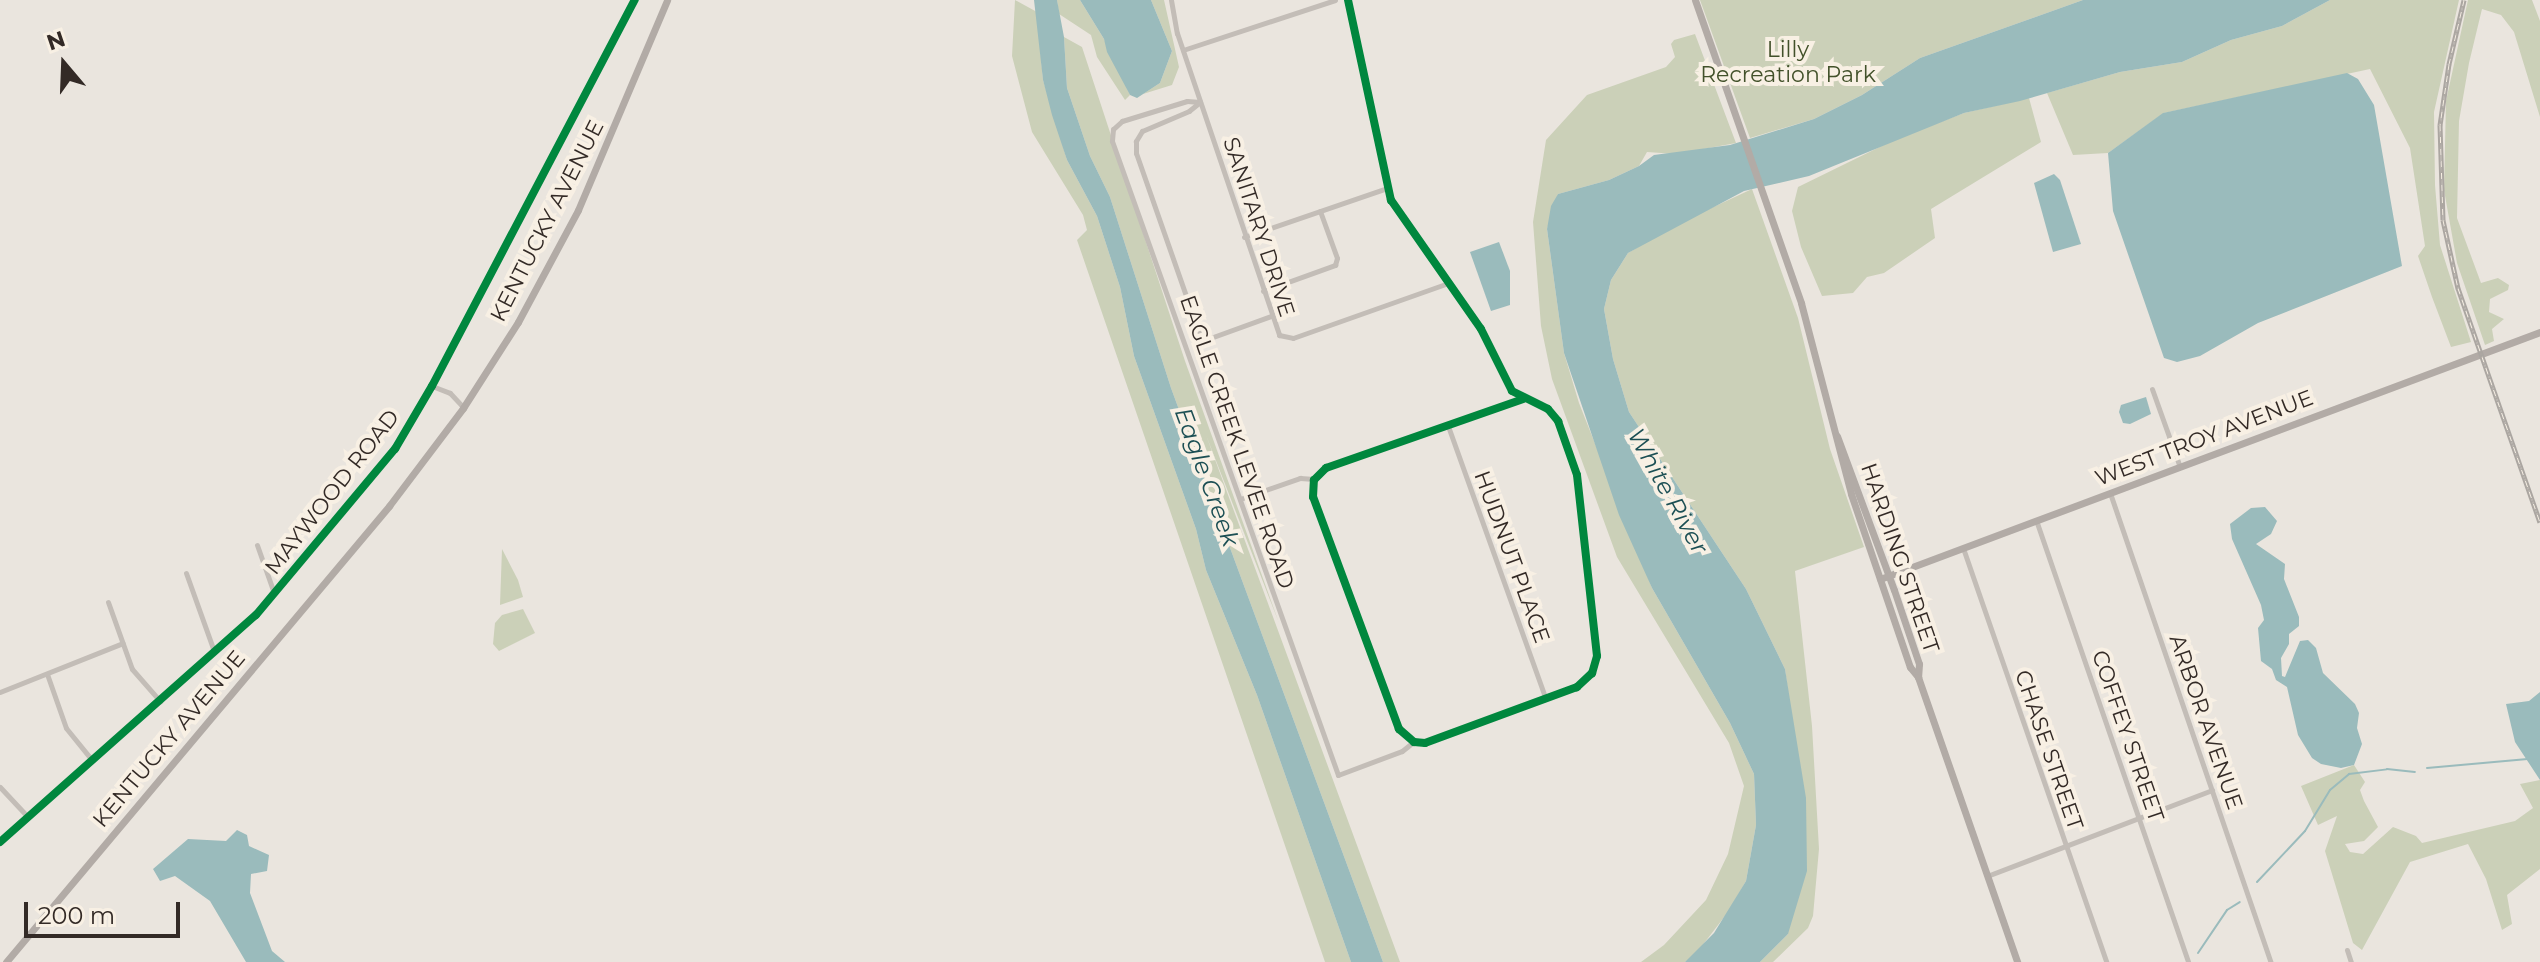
<!DOCTYPE html>
<html>
<head>
<meta charset="utf-8">
<style>
  body { margin:0 }
  #map { position:relative; width:2540px; height:962px; overflow:hidden; background:#eae5de; font-family:Montserrat,sans-serif }
  div>[style] { position:absolute }
  [style*='--x'] { left:calc(var(--x)*1px); top:calc(var(--y)*1px); width:calc(var(--w)*1px); rotate:calc(var(--a)*1deg) }
  .green>* { inset:0; background:#cbd0b8 }
  .water>* { inset:0; background:#9abbbc }
  .stream>* { height:2px; margin:-1px; padding:0 1px; transform-origin:1px; border-radius:1px; background:#9abbbc }
  .minor>* { height:5px; margin:-2.5px; padding:0 2.5px; transform-origin:2.5px; border-radius:2.5px; background:#c3bdb7 }
  .major>* { height:7px; margin:-3.5px; padding:0 3.5px; transform-origin:3.5px; border-radius:3.5px; background:#b2aba6 }
  .rail>* { height:5px; margin-top:-2.5px; transform-origin:0; background:repeating-linear-gradient(90deg,#f8f0e4 0 6px,#aba6a1 0 12px); box-sizing:border-box; border-block:2px solid #aba6a1 }
  .cycleway>* { height:8px; margin:-4px; padding:0 4px; transform-origin:4px; border-radius:4px; background:#00873e }
  span { translate:-50% -50%; white-space:nowrap; text-align:center; line-height:1.15; -webkit-text-stroke:8px #f8f0e4; paint-order:stroke }
  .park-label { font-size:22px; color:#42512a }
  .street-label { font-size:22px; color:#332a26 }
  .water-label { font-size:24px; color:#1c4f54; font-style:italic }
  .north { position:absolute; left:24px; top:24px; width:80px; height:80px; -webkit-text-stroke:6px #f8f0e4; paint-order:stroke; rotate:341deg; font-size:22px; font-weight:700; line-height:32px; text-align:center; color:#332a26 }
  .north::after { content:''; display:block; margin:auto; width:28px; height:36px; background:#332a26; clip-path:polygon(50% 0,100% 100%,50% 72%,0 100%) }
  .scale { position:absolute; left:24px; top:902px; width:156px; height:36px; box-sizing:border-box; border:4px solid #332a26; border-top:0; padding-left:10px; font-size:24px; line-height:28px; white-space:nowrap; color:#332a26; -webkit-text-stroke:6px #f8f0e4; paint-order:stroke }
</style>
</head>
<body>
<div id="map">
  <div class="green">
    <i style="clip-path:polygon(1015px 0,1037px 12px,1043px 80px,1067px 160px,1097px 216px,1120px 287px,1134px 356px,1196px 529px,1206px 570px,1257px 695px,1351px 962px,1325px 962px,1077px 240px,1087px 230px,1083px 215px,1032px 132px,1012px 56px)"></i>
    <i style="clip-path:polygon(1057px 0,1080px 0,1104px 39px,1130px 95px,1125px 100px,1097px 57px,1091px 35px,1059px 14px)"></i>
    <i style="clip-path:polygon(1151px 0,1164px 0,1179px 67px,1172px 85px,1143px 94px,1160px 83px,1172px 51px)"></i>
    <i style="clip-path:polygon(1700px 0,2083px 0,1920px 58px,1862px 95px,1814px 119px,1750px 138px)"></i>
    <i style="clip-path:polygon(2330px 0,2459px 0,2434px 112px,2435px 185px,2440px 245px,2471px 342px,2451px 347px,2432px 297px,2418px 256px,2425px 246px,2410px 148px,2370px 69px,2164px 113px,2108px 153px,2073px 155px,2047px 93px,2120px 72px,2182px 62px,2231px 40px,2282px 26px)"></i>
    <i style="clip-path:polygon(2468px 0,2532px 0,2540px 21px,2540px 117px,2514px 32px,2501px 15px,2482px 9px,2469px 63px,2459px 121px,2457px 218px,2481px 283px,2498px 278px,2509px 285px,2508px 290px,2490px 299px,2489px 312px,2504px 319px,2492px 329px,2494px 341px,2485px 345px,2457px 263px,2444px 190px,2446px 101px)"></i>
    <i style="clip-path:polygon(1695px 34px,1736px 143px,1676px 154px,1647px 152px,1639px 166px,1609px 180px,1558px 194px,1547px 229px,1564px 353px,1579px 403px,1652px 588px,1730px 723px,1754px 774px,1756px 825px,1746px 881px,1728px 912px,1695px 955px,1685px 962px,1641px 962px,1664px 945px,1706px 900px,1728px 854px,1744px 786px,1729px 743px,1617px 557px,1552px 379px,1541px 326px,1533px 222px,1546px 140px,1587px 95px,1666px 67px,1675px 57px,1671px 44px,1674px 40px)"></i>
    <i style="clip-path:polygon(1064px 37px,1082px 47px,1185px 361px,1279px 623px,1206px 435px,1400px 962px,1383px 962px,1171px 388px,1110px 197px,1090px 156px,1067px 88px)"></i>
    <i style="clip-path:polygon(2029px 98px,2041px 142px,1931px 209px,1935px 238px,1884px 273px,1867px 277px,1853px 293px,1822px 296px,1801px 247px,1792px 211px,1798px 187px,1898px 138px,1964px 113px)"></i>
    <i style="clip-path:polygon(1752px 189px,1798px 318px,1830px 449px,1864px 547px,1795px 571px,1812px 726px,1819px 849px,1813px 916px,1808px 928px,1773px 962px,1760px 962px,1788px 934px,1793px 728px,1785px 669px,1746px 589px,1629px 412px,1613px 359px,1604px 309px,1611px 280px,1628px 253px,1677px 224px)"></i>
    <i style="clip-path:polygon(502px 549px,518px 580px,523px 597px,500px 605px)"></i>
    <i style="clip-path:polygon(523px 609px,535px 633px,499px 651px,493px 644px,495px 623px,502px 615px)"></i>
    <i style="clip-path:polygon(2354px 765px,2365px 782px,2360px 790px,2364px 801px,2378px 827px,2364px 841px,2345px 844px,2350px 852px,2363px 854px,2393px 827px,2416px 836px,2422px 843px,2515px 821px,2533px 808px,2520px 784px,2540px 780px,2540px 869px,2507px 895px,2512px 924px,2502px 930px,2486px 879px,2468px 844px,2410px 862px,2362px 950px,2353px 943px,2325px 851px,2337px 816px,2318px 825px,2301px 786px)"></i>
  </div>
  <div class="water">
    <i style="clip-path:polygon(1034px 0,1057px 0,1064px 37px,1067px 88px,1090px 156px,1110px 197px,1171px 388px,1383px 962px,1351px 962px,1257px 695px,1206px 570px,1196px 529px,1134px 356px,1120px 287px,1097px 216px,1067px 160px,1052px 115px,1043px 80px)"></i>
    <i style="clip-path:polygon(1080px 0,1151px 0,1172px 51px,1160px 83px,1137px 98px,1130px 95px,1107px 52px,1104px 39px)"></i>
    <i style="clip-path:polygon(2083px 0,2330px 0,2282px 26px,2231px 40px,2182px 62px,2120px 72px,2020px 101px,1964px 113px,1809px 176px,1744px 191px,1628px 253px,1611px 280px,1604px 309px,1613px 359px,1629px 412px,1746px 589px,1785px 669px,1806px 798px,1807px 871px,1788px 934px,1760px 962px,1685px 962px,1714px 933px,1746px 881px,1756px 825px,1754px 774px,1730px 723px,1652px 588px,1619px 515px,1564px 353px,1547px 229px,1551px 206px,1558px 194px,1609px 180px,1639px 166px,1654px 155px,1730px 145px,1814px 119px,1862px 95px,1920px 58px)"></i>
    <i style="clip-path:polygon(2347px 73px,2358px 79px,2374px 105px,2402px 266px,2258px 323px,2200px 356px,2177px 362px,2164px 358px,2113px 211px,2108px 153px,2163px 113px)"></i>
    <i style="clip-path:polygon(2054px 174px,2060px 180px,2081px 244px,2053px 252px,2034px 183px)"></i>
    <i style="clip-path:polygon(1499px 242px,1510px 271px,1510px 305px,1491px 311px,1470px 252px)"></i>
    <i style="clip-path:polygon(2146px 397px,2151px 414px,2130px 424px,2123px 423px,2119px 412px,2121px 405px)"></i>
    <i style="clip-path:polygon(2265px 507px,2277px 521px,2271px 534px,2256px 544px,2285px 564px,2284px 579px,2299px 617px,2299px 626px,2289px 634px,2289px 644px,2281px 658px,2282px 676px,2285px 677px,2300px 641px,2308px 640px,2316px 648px,2323px 673px,2355px 704px,2359px 713px,2357px 728px,2362px 744px,2354px 765px,2341px 768px,2321px 764px,2312px 758px,2298px 735px,2287px 687px,2276px 680px,2272px 669px,2261px 661px,2258px 628px,2264px 620px,2261px 605px,2232px 539px,2230px 524px,2251px 508px)"></i>
    <i style="clip-path:polygon(2540px 692px,2540px 780px,2515px 742px,2506px 704px,2529px 701px)"></i>
    <i style="clip-path:polygon(237px 830px,247px 835px,249px 846px,269px 855px,267px 871px,251px 874px,250px 893px,272px 951px,285px 962px,246px 962px,210px 901px,175px 876px,160px 881px,153px 869px,188px 839px,226px 841px)"></i>
  </div>
  <div class="stream">
    <i style="--x:2427;--y:768;--w:101;--a:-5.1"></i>
    <i style="--x:2257;--y:882;--w:70;--a:-46.7"></i>
    <i style="--x:2305;--y:831;--w:48;--a:-58.6"></i>
    <i style="--x:2330;--y:790;--w:25;--a:-40"></i>
    <i style="--x:2349;--y:774;--w:38;--a:-7"></i>
    <i style="--x:2387;--y:769;--w:28;--a:6"></i>
    <i style="--x:2198;--y:953;--w:52;--a:-56"></i>
    <i style="--x:2227;--y:910;--w:15;--a:-32"></i>
  </div>
  <div class="minor">
    <i style="--x:1171;--y:0;--w:34;--a:80"></i>
    <i style="--x:1177;--y:33;--w:319;--a:71.3"></i>
    <i style="--x:1279;--y:335;--w:14;--a:12"></i>
    <i style="--x:1293;--y:338;--w:164;--a:-19.5"></i>
    <i style="--x:1348;--y:0;--w:205;--a:77.9"></i>
    <i style="--x:1391;--y:200;--w:157;--a:55.1"></i>
    <i style="--x:1481;--y:329;--w:69;--a:63.4"></i>
    <i style="--x:1512;--y:391;--w:40;--a:26.6"></i>
    <i style="--x:1548;--y:409;--w:16;--a:50"></i>
    <i style="--x:1558;--y:421;--w:57;--a:70.6"></i>
    <i style="--x:1577;--y:475;--w:182;--a:83.7"></i>
    <i style="--x:1597;--y:656;--w:18;--a:106"></i>
    <i style="--x:1592;--y:673;--w:21;--a:137"></i>
    <i style="--x:1577;--y:687;--w:162;--a:159.8"></i>
    <i style="--x:1425;--y:743;--w:11;--a:-175"></i>
    <i style="--x:1414;--y:742;--w:20;--a:-139"></i>
    <i style="--x:1399;--y:729;--w:247;--a:-110.3"></i>
    <i style="--x:1313;--y:497;--w:17;--a:-87"></i>
    <i style="--x:1314;--y:480;--w:17;--a:-45"></i>
    <i style="--x:1326;--y:468;--w:209;--a:-19.3"></i>
    <i style="--x:1183;--y:50;--w:160;--a:-18.2"></i>
    <i style="--x:1200;--y:102;--w:13;--a:-176"></i>
    <i style="--x:1187;--y:101;--w:68;--a:162.9"></i>
    <i style="--x:1122;--y:121;--w:12;--a:138"></i>
    <i style="--x:1113;--y:129;--w:12;--a:95"></i>
    <i style="--x:1112;--y:141;--w:673;--a:70.38"></i>
    <i style="--x:1338;--y:775;--w:68;--a:-20.6"></i>
    <i style="--x:1402;--y:751;--w:14;--a:-39"></i>
    <i style="--x:1200;--y:102;--w:14;--a:141"></i>
    <i style="--x:1189;--y:111;--w:51;--a:156.9"></i>
    <i style="--x:1142;--y:131;--w:12;--a:121"></i>
    <i style="--x:1136;--y:141;--w:12;--a:90"></i>
    <i style="--x:1136;--y:153;--w:199;--a:70.7"></i>
    <i style="--x:1202;--y:341;--w:73;--a:-19.9"></i>
    <i style="--x:1244;--y:237;--w:151;--a:-18.9"></i>
    <i style="--x:1263;--y:291;--w:77;--a:-19.9"></i>
    <i style="--x:1335;--y:265;--w:7;--a:-74"></i>
    <i style="--x:1337;--y:258;--w:50;--a:-109.9"></i>
    <i style="--x:432;--y:386;--w:19;--a:21"></i>
    <i style="--x:450;--y:393;--w:19;--a:47"></i>
    <i style="--x:2152;--y:389;--w:83;--a:70.3"></i>
    <i style="--x:1448;--y:426;--w:290;--a:70.3"></i>
    <i style="--x:2110;--y:493;--w:496;--a:71.1"></i>
    <i style="--x:1240;--y:499;--w:64;--a:-19.3"></i>
    <i style="--x:1300;--y:478;--w:14;--a:4"></i>
    <i style="--x:2036;--y:520;--w:467;--a:71"></i>
    <i style="--x:257;--y:545;--w:51;--a:70.5"></i>
    <i style="--x:1963;--y:548;--w:438;--a:70.9"></i>
    <i style="--x:186;--y:573;--w:83;--a:70.3"></i>
    <i style="--x:108;--y:602;--w:71;--a:70.3"></i>
    <i style="--x:132;--y:669;--w:43;--a:48.8"></i>
    <i style="--x:47;--y:674;--w:57;--a:70.6"></i>
    <i style="--x:66;--y:728;--w:41;--a:50.9"></i>
    <i style="--x:0;--y:692;--w:132;--a:-21.7"></i>
    <i style="--x:0;--y:787;--w:41;--a:47"></i>
    <i style="--x:0;--y:842;--w:342;--a:-41.6"></i>
    <i style="--x:256;--y:615;--w:217;--a:-50.1"></i>
    <i style="--x:395;--y:449;--w:73;--a:-59.6"></i>
    <i style="--x:432;--y:386;--w:436;--a:-62.3"></i>
    <i style="--x:1987;--y:876;--w:241;--a:-20.9"></i>
    <i style="--x:2347;--y:950;--w:13;--a:72"></i>
  </div>
  <div class="major">
    <i style="--x:1695;--y:0;--w:321;--a:70.7"></i>
    <i style="--x:1801;--y:303;--w:197;--a:75.3"></i>
    <i style="--x:1851;--y:494;--w:183;--a:71.2"></i>
    <i style="--x:1910;--y:667;--w:13;--a:51"></i>
    <i style="--x:1837;--y:436;--w:164;--a:69.7"></i>
    <i style="--x:1894;--y:590;--w:78;--a:71.3"></i>
    <i style="--x:1919;--y:664;--w:13;--a:94"></i>
    <i style="--x:1918;--y:677;--w:302;--a:70.8"></i>
    <i style="--x:1880;--y:579;--w:705;--a:-20.52"></i>
    <i style="--x:6;--y:962;--w:596;--a:-49.97"></i>
    <i style="--x:389;--y:506;--w:123;--a:-52.9"></i>
    <i style="--x:463;--y:408;--w:102;--a:-57.4"></i>
    <i style="--x:518;--y:322;--w:127;--a:-61.8"></i>
    <i style="--x:578;--y:210;--w:228;--a:-67"></i>
  </div>
  <div class="rail">
    <i style="--x:2464;--y:0;--w:66;--a:103.2"></i>
    <i style="--x:2449;--y:64;--w:62;--a:98.4"></i>
    <i style="--x:2440;--y:125;--w:95;--a:88.2"></i>
    <i style="--x:2443;--y:220;--w:70;--a:77.6"></i>
    <i style="--x:2458;--y:288;--w:248;--a:70.7"></i>
  </div>
  <div class="cycleway">
    <i style="--x:1348;--y:0;--w:205;--a:77.9"></i>
    <i style="--x:1391;--y:200;--w:157;--a:55.1"></i>
    <i style="--x:1481;--y:329;--w:69;--a:63.4"></i>
    <i style="--x:1512;--y:391;--w:40;--a:26.6"></i>
    <i style="--x:1548;--y:409;--w:16;--a:50"></i>
    <i style="--x:1558;--y:421;--w:57;--a:70.6"></i>
    <i style="--x:1577;--y:475;--w:182;--a:83.7"></i>
    <i style="--x:1597;--y:656;--w:18;--a:106"></i>
    <i style="--x:1592;--y:673;--w:21;--a:137"></i>
    <i style="--x:1577;--y:687;--w:162;--a:159.8"></i>
    <i style="--x:1425;--y:743;--w:11;--a:-175"></i>
    <i style="--x:1414;--y:742;--w:20;--a:-139"></i>
    <i style="--x:1399;--y:729;--w:247;--a:-110.3"></i>
    <i style="--x:1313;--y:497;--w:17;--a:-87"></i>
    <i style="--x:1314;--y:480;--w:17;--a:-45"></i>
    <i style="--x:1326;--y:468;--w:209;--a:-19.3"></i>
    <i style="--x:0;--y:842;--w:342;--a:-41.6"></i>
    <i style="--x:256;--y:615;--w:217;--a:-50.1"></i>
    <i style="--x:395;--y:449;--w:73;--a:-59.6"></i>
    <i style="--x:432;--y:386;--w:436;--a:-62.3"></i>
  </div>
  <div class="park-label">
    <span style="left:1788px;top:62px">Lilly<br>Recreation Park</span>
  </div>
  <div class="street-label">
    <span style="left:547px;top:221px;rotate:-63deg">KENTUCKY AVENUE</span>
    <span style="left:1259px;top:227px;rotate:72deg">SANITARY DRIVE</span>
    <span style="left:2204px;top:438px;rotate:-21deg">WEST TROY AVENUE</span>
    <span style="left:1237px;top:442px;rotate:71deg">EAGLE CREEK LEVEE ROAD</span>
    <span style="left:332px;top:492px;rotate:-52deg">MAYWOOD ROAD</span>
    <span style="left:1512px;top:557px;rotate:70deg">HUDNUT PLACE</span>
    <span style="left:1900px;top:558px;rotate:71deg">HARDING STREET</span>
    <span style="left:2206px;top:722px;rotate:71deg">ARBOR AVENUE</span>
    <span style="left:2128px;top:736px;rotate:71deg">COFFEY STREET</span>
    <span style="left:169px;top:739px;rotate:-50deg">KENTUCKY AVENUE</span>
    <span style="left:2049px;top:750px;rotate:71deg">CHASE STREET</span>
  </div>
  <div class="water-label">
    <span style="left:1207px;top:477px;rotate:70deg">Eagle Creek</span>
    <span style="left:1668px;top:491px;rotate:61deg">White River</span>
  </div>
  <div class="north">N</div>
  <div class="scale">200 m</div>
</div>
</body>
</html>
